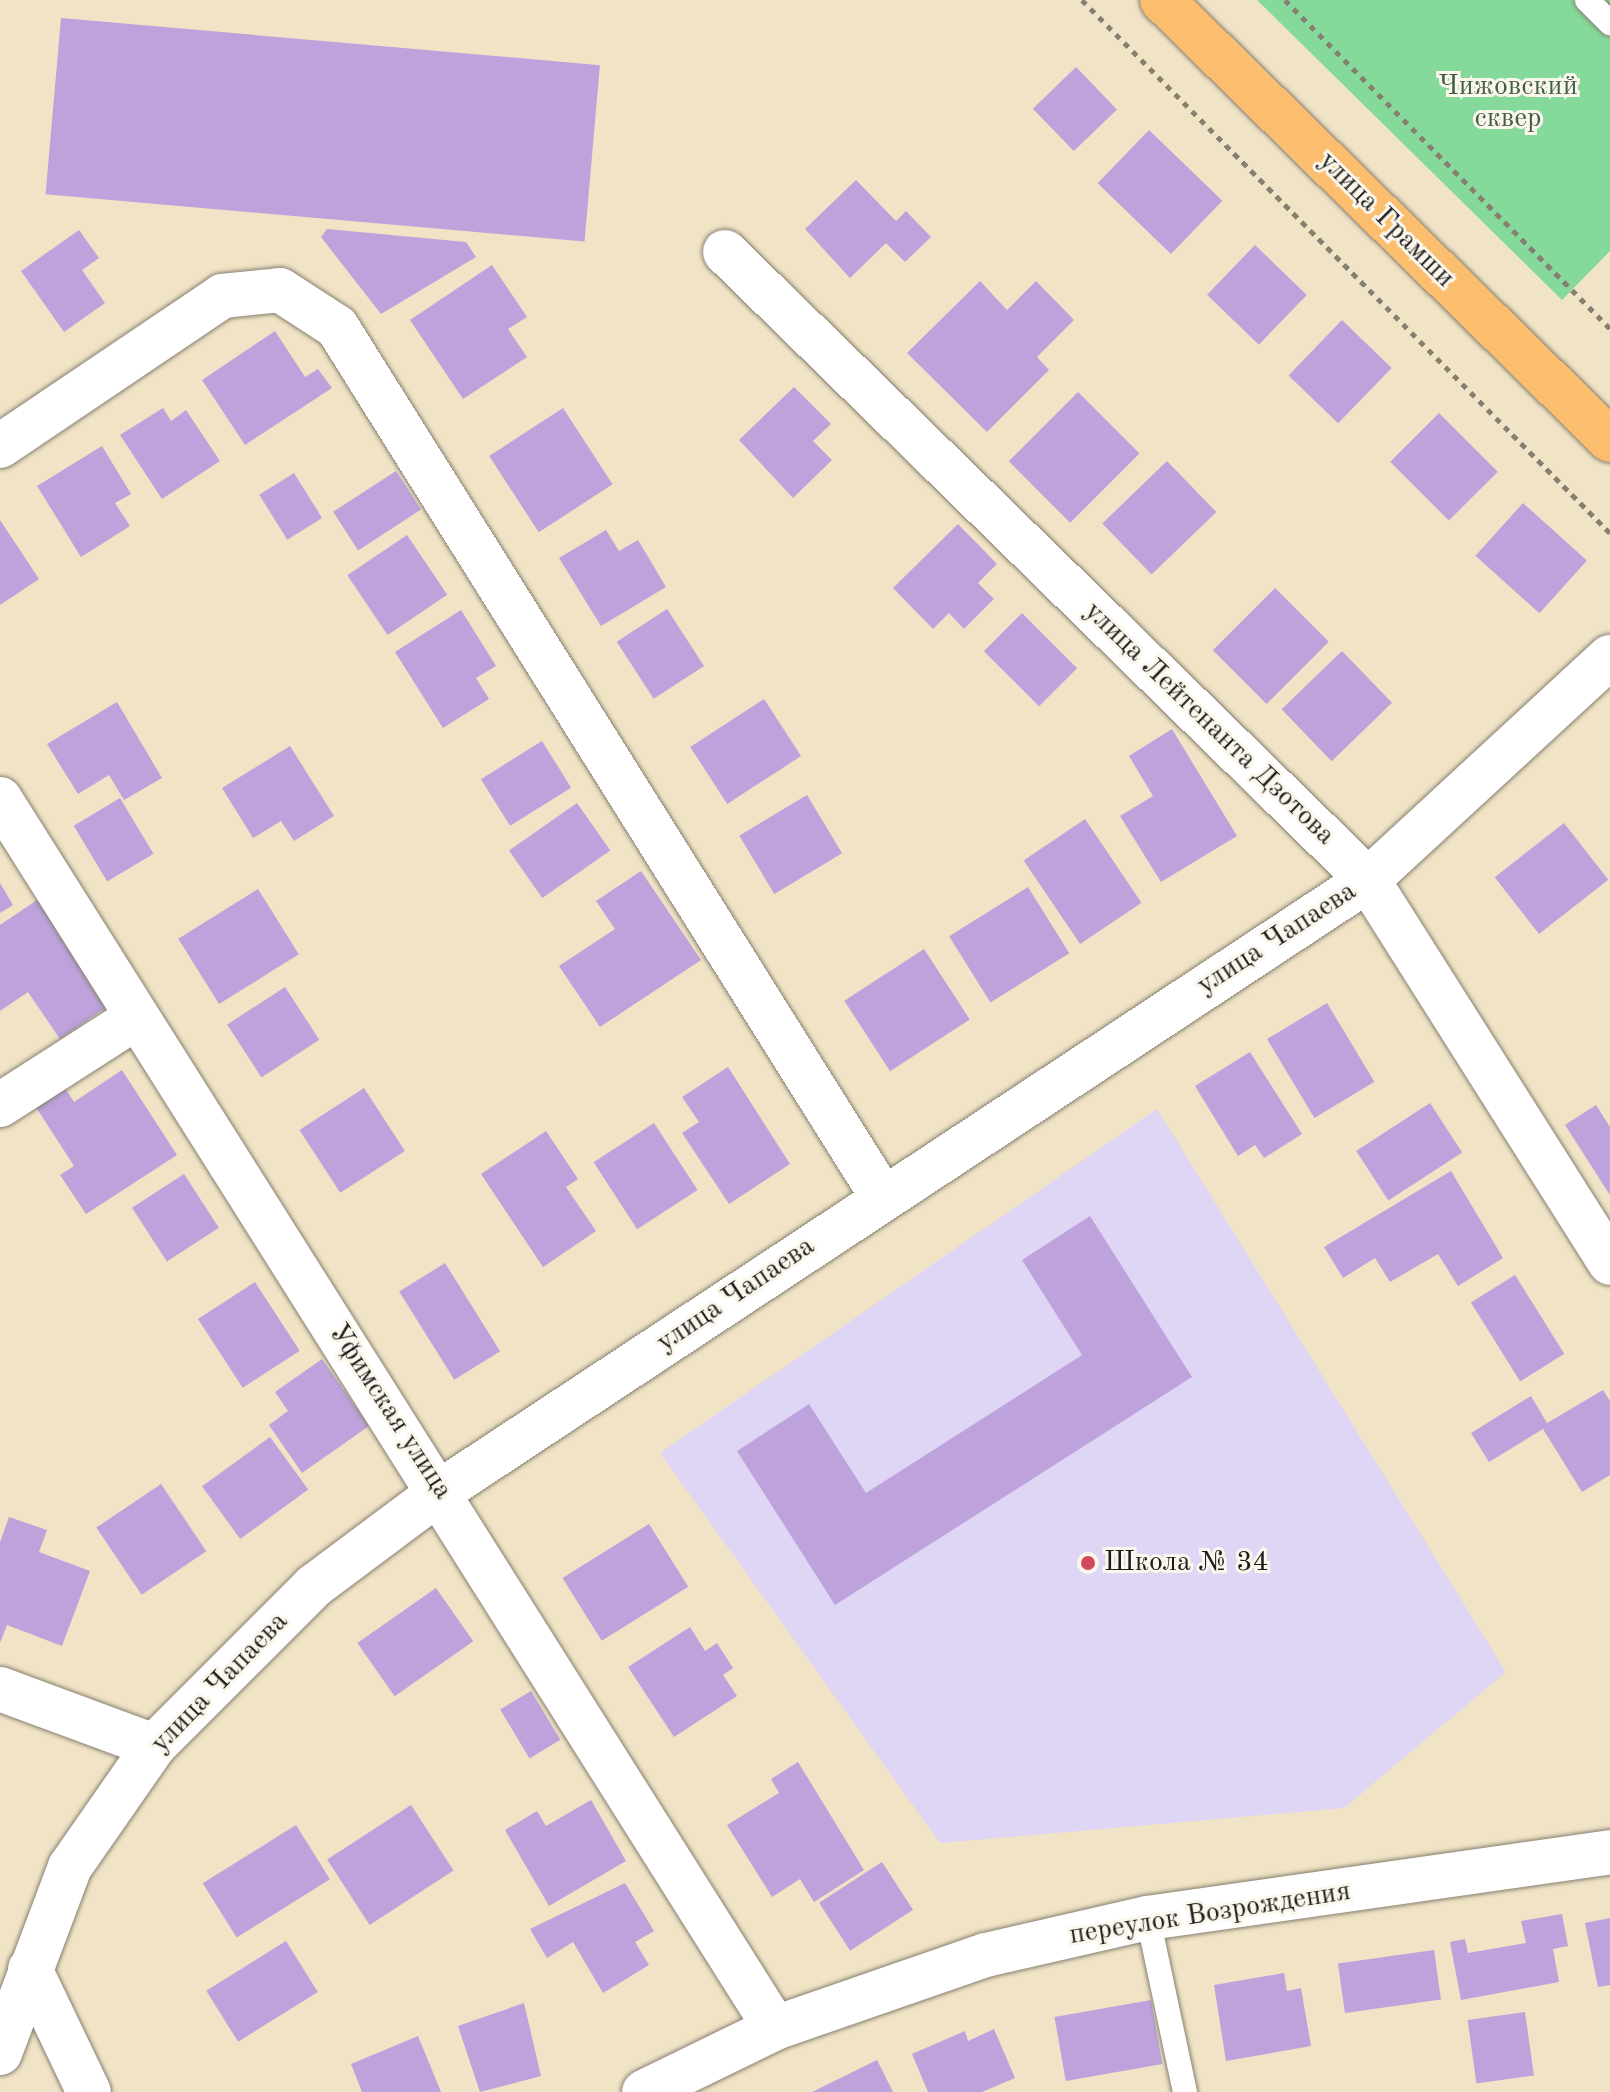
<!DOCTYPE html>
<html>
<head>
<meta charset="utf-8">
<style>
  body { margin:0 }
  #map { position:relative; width:1610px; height:2092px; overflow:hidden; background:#f1e3c6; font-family:"Old Standard TT",serif }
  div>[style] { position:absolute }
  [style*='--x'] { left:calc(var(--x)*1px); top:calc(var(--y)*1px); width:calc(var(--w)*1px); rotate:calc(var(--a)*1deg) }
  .built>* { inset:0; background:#dfd5f5 }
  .green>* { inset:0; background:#85d99b }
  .building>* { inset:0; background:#bda2dc; transform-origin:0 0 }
  .path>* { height:5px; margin-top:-2.5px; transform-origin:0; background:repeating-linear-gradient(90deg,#868071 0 6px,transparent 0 12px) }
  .roads { filter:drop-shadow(0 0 2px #868071) drop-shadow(0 0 2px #868071) }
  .service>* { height:24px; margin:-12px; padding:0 12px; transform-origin:12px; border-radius:12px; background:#fff }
  .minor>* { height:44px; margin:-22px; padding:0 22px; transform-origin:22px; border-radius:22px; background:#fff }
  .tertiary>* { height:44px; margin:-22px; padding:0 22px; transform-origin:22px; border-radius:22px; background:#fff }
  .trunk>* { height:44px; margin:-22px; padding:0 22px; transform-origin:22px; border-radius:22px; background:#fabe6e }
  .dots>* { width:22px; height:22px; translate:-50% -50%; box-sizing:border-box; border:4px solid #fbf7ec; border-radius:50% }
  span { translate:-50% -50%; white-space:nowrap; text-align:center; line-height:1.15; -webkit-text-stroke:6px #fbf7ec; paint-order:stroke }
  .park-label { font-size:28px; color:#415e48 }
  .street-label { font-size:28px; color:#1c1c1c }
  .poi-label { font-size:28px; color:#1c1c1c }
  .left { translate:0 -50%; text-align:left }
</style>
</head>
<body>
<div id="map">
  <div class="built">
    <i style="clip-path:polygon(1157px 1109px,1506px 1672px,1344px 1808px,940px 1843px,660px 1453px)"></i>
  </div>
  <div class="green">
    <i style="clip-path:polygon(1257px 0,1610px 0,1610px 251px,1562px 300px)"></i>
  </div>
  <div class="building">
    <i style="left:61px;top:18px;width:541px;height:177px;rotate:5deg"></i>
    <i style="left:1076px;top:67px;width:59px;height:60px;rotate:46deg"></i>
    <i style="left:1149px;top:130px;width:102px;height:74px;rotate:44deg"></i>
    <i style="clip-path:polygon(856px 180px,896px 221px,906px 211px,931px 237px,905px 262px,886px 243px,850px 278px,805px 229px)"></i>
    <i style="clip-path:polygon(327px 229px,466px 242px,476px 257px,381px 314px,321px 237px)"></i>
    <i style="clip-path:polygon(79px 230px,99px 258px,82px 270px,105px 303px,64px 332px,21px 271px)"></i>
    <i style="left:1255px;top:245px;width:72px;height:69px;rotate:44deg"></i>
    <i style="clip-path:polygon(492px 265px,527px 317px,508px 329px,527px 357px,463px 399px,410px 320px)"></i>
    <i style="clip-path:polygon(980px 281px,1007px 310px,1036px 281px,1074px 320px,1037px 357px,1049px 370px,987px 432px,907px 353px)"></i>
    <i style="left:1342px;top:320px;width:69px;height:77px;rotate:44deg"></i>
    <i style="clip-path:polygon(275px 331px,305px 377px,318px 369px,332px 388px,245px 445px,202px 380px)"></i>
    <i style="clip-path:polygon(794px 387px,831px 424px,813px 441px,832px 460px,793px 498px,739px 440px)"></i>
    <i style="left:1078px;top:392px;width:87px;height:98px;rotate:45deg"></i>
    <i style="clip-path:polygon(163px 408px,171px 421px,186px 410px,220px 461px,162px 499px,120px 435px)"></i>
    <i style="left:563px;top:408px;width:91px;height:88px;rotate:57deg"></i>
    <i style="left:1439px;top:413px;width:83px;height:69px;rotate:45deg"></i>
    <i style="clip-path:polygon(102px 446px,131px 494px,115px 503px,130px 526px,81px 557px,37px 486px)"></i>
    <i style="left:1167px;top:461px;width:71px;height:90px;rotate:46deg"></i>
    <i style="left:396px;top:471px;width:46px;height:75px;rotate:57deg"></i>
    <i style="left:294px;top:473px;width:53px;height:41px;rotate:58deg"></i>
    <i style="left:1523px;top:503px;width:86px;height:71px;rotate:42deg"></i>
    <i style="clip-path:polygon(0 520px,39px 579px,0 605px)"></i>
    <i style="clip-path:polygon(958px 524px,997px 564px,978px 583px,994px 599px,964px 629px,949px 613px,933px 629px,893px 588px)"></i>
    <i style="clip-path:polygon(606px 530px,619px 551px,638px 540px,666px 587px,601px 626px,559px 558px)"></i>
    <i style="left:407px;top:535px;width:72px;height:72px;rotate:56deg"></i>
    <i style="left:1275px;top:588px;width:76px;height:88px;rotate:45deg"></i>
    <i style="left:667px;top:609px;width:68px;height:60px;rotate:57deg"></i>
    <i style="clip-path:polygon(461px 610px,496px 666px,476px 678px,489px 699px,443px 728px,395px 652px)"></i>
    <i style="left:1022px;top:613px;width:78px;height:54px;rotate:45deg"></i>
    <i style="left:1342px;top:651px;width:72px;height:84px;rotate:46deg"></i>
    <i style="left:764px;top:699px;width:68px;height:88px;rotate:57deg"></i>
    <i style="clip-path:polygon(117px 702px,162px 778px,124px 800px,109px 775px,78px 794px,47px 744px)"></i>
    <i style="clip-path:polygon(1172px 729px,1237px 836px,1161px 882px,1120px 816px,1153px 796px,1129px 756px)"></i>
    <i style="left:542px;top:741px;width:55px;height:72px;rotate:58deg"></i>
    <i style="clip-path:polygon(290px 746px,334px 816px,294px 841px,281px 821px,253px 838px,222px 788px)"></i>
    <i style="left:807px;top:795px;width:68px;height:79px;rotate:59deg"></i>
    <i style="left:120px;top:798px;width:65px;height:54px;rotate:59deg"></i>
    <i style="left:577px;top:803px;width:58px;height:83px;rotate:55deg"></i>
    <i style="left:1085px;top:819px;width:101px;height:74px;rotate:56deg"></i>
    <i style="left:1564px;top:823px;width:72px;height:88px;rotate:52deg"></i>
    <i style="clip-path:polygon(641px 871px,701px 960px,600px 1027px,559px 966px,615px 929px,596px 901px)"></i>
    <i style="clip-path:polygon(0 883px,13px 905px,0 913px)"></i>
    <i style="left:1028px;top:887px;width:78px;height:93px;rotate:58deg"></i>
    <i style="left:258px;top:889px;width:77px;height:94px;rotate:58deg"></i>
    <i style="clip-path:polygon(40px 898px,111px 1004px,60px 1039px,28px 992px,0 1011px,0 925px)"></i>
    <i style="left:924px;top:949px;width:84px;height:95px;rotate:57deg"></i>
    <i style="left:285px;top:987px;width:63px;height:69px;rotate:57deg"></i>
    <i style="left:1327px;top:1003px;width:92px;height:70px;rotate:59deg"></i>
    <i style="clip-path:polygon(1250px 1052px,1302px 1134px,1264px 1158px,1255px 1145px,1238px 1156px,1195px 1086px)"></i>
    <i style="clip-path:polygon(728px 1067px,790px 1164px,729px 1204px,682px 1133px,699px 1122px,682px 1097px)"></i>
    <i style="clip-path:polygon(122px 1070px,177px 1155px,86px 1214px,60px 1175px,74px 1166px,32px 1101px,61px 1082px,74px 1102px)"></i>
    <i style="left:364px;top:1088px;width:75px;height:77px;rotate:57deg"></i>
    <i style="left:1430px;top:1103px;width:59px;height:88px;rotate:57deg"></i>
    <i style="clip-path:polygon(1596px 1105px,1610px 1127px,1610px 1195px,1565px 1125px)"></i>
    <i style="left:654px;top:1123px;width:80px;height:72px;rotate:57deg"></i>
    <i style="clip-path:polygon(546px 1131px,578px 1179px,566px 1187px,596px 1231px,543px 1267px,481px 1174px)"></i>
    <i style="clip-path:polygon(1451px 1171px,1503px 1258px,1458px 1286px,1438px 1254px,1390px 1282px,1375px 1258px,1343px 1278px,1324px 1247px)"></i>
    <i style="left:184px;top:1174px;width:64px;height:62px;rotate:57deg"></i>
    <i style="clip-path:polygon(1090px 1216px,1192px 1377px,835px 1605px,737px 1451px,809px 1404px,866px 1493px,1082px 1355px,1022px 1260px)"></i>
    <i style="left:445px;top:1263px;width:104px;height:54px;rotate:58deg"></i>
    <i style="left:1515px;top:1275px;width:93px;height:52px;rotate:58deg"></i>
    <i style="left:255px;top:1282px;width:82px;height:68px;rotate:57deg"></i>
    <i style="clip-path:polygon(322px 1359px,369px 1426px,302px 1473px,269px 1425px,288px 1411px,275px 1392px)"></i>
    <i style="clip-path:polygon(1603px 1390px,1610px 1401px,1610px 1475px,1582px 1492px,1543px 1429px,1489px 1462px,1471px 1433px,1531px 1396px,1547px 1423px)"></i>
    <i style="left:270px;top:1437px;width:65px;height:84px;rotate:54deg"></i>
    <i style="left:161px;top:1484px;width:81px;height:78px;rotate:56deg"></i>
    <i style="clip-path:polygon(9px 1517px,47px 1530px,39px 1552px,90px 1571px,62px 1646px,7px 1625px,0 1643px,0 1542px)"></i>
    <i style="left:649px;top:1524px;width:74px;height:102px;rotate:58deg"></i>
    <i style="left:436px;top:1588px;width:65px;height:96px;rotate:55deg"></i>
    <i style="clip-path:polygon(690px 1627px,705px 1651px,717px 1643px,733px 1668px,723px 1675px,737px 1696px,674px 1737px,628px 1667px)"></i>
    <i style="left:531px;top:1691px;width:57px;height:36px;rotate:59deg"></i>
    <i style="clip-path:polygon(798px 1762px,864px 1870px,814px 1902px,800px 1879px,772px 1897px,727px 1825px,779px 1793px,771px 1779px)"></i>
    <i style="clip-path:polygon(591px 1800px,626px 1861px,549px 1906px,505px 1830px,537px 1811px,546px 1826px)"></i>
    <i style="left:411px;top:1805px;width:78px;height:100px;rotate:57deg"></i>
    <i style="left:296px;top:1825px;width:64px;height:110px;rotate:58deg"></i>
    <i style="left:882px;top:1862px;width:57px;height:75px;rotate:57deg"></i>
    <i style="clip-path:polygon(625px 1883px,654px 1931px,635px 1942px,649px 1965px,603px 1993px,573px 1942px,547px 1958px,530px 1929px)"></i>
    <i style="clip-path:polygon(1562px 1914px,1568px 1946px,1553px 1949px,1559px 1982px,1461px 2000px,1450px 1942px,1465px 1939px,1468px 1953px,1526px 1943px,1521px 1921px)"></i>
    <i style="clip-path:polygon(1610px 1918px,1610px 1985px,1598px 1987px,1585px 1923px)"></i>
    <i style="left:286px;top:1941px;width:60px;height:94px;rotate:58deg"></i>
    <i style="left:1434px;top:1950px;width:50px;height:97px;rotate:82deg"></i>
    <i style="clip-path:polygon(1284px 1973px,1287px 1991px,1301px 1988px,1311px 2046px,1226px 2061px,1214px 1985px)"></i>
    <i style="left:1151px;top:2000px;width:65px;height:98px;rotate:80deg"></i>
    <i style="clip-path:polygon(524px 2003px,541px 2076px,480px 2092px,458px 2026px)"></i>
    <i style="left:1525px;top:2012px;width:64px;height:58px;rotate:82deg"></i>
    <i style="clip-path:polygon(994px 2029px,1015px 2078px,982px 2092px,928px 2092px,912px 2054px,965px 2031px,968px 2041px)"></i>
    <i style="clip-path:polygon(418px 2036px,441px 2092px,362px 2092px,351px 2064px)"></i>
    <i style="clip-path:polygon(877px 2060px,893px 2092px,812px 2092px)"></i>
  </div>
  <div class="path">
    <i style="--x:1082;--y:0;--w:750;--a:45.27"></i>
    <i style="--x:1285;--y:0;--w:462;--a:45.3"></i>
  </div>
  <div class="roads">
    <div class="service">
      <i style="--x:1587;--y:0;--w:33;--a:45"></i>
      <i style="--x:1148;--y:1918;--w:178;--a:78"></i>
    </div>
    <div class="minor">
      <i style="--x:725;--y:252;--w:899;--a:44.32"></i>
      <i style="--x:1368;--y:880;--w:453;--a:57.7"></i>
      <i style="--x:0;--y:446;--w:268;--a:-34"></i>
      <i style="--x:222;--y:296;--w:58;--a:-5.9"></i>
      <i style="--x:280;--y:290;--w:68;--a:33"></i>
      <i style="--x:337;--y:327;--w:1028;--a:57.92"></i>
      <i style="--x:0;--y:799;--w:1453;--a:57.76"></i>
      <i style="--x:0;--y:1105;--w:163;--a:-32.7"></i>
      <i style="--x:0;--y:1689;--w:164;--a:20.3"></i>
      <i style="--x:30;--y:1969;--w:136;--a:64.4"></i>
      <i style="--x:644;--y:2092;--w:146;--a:-26"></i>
      <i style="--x:775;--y:2028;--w:223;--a:-19.1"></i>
      <i style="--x:986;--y:1955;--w:166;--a:-12.9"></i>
      <i style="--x:1148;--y:1918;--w:467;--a:-8.1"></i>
    </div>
    <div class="tertiary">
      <i style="--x:0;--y:2053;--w:199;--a:-69.4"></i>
      <i style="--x:70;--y:1867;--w:147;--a:-55.2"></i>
      <i style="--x:154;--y:1746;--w:226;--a:-45"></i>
      <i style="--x:314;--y:1586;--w:159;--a:-36.8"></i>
      <i style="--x:441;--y:1491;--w:1110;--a:-33.39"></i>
      <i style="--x:1368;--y:880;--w:329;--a:-42.7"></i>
    </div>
    <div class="trunk">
      <i style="--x:1162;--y:0;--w:628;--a:44.48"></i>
    </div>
  </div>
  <div class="dots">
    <i style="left:1088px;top:1563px;background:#d1495b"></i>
  </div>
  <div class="park-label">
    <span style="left:1508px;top:103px">Чижовский<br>сквер</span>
  </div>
  <div class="street-label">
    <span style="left:1386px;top:220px;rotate:45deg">улица Грамши</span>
    <span style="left:1209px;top:724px;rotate:44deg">улица Лейтенанта Дзотова</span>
    <span style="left:1277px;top:939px;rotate:-33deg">улица Чапаева</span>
    <span style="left:736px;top:1295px;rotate:-34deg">улица Чапаева</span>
    <span style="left:390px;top:1412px;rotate:57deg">Уфимская улица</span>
    <span style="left:220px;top:1683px;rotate:-46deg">улица Чапаева</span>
    <span style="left:1210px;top:1914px;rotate:-9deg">переулок Возрождения</span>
  </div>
  <div class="poi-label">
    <span class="left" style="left:1104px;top:1563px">Школа № 34</span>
  </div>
</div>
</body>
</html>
